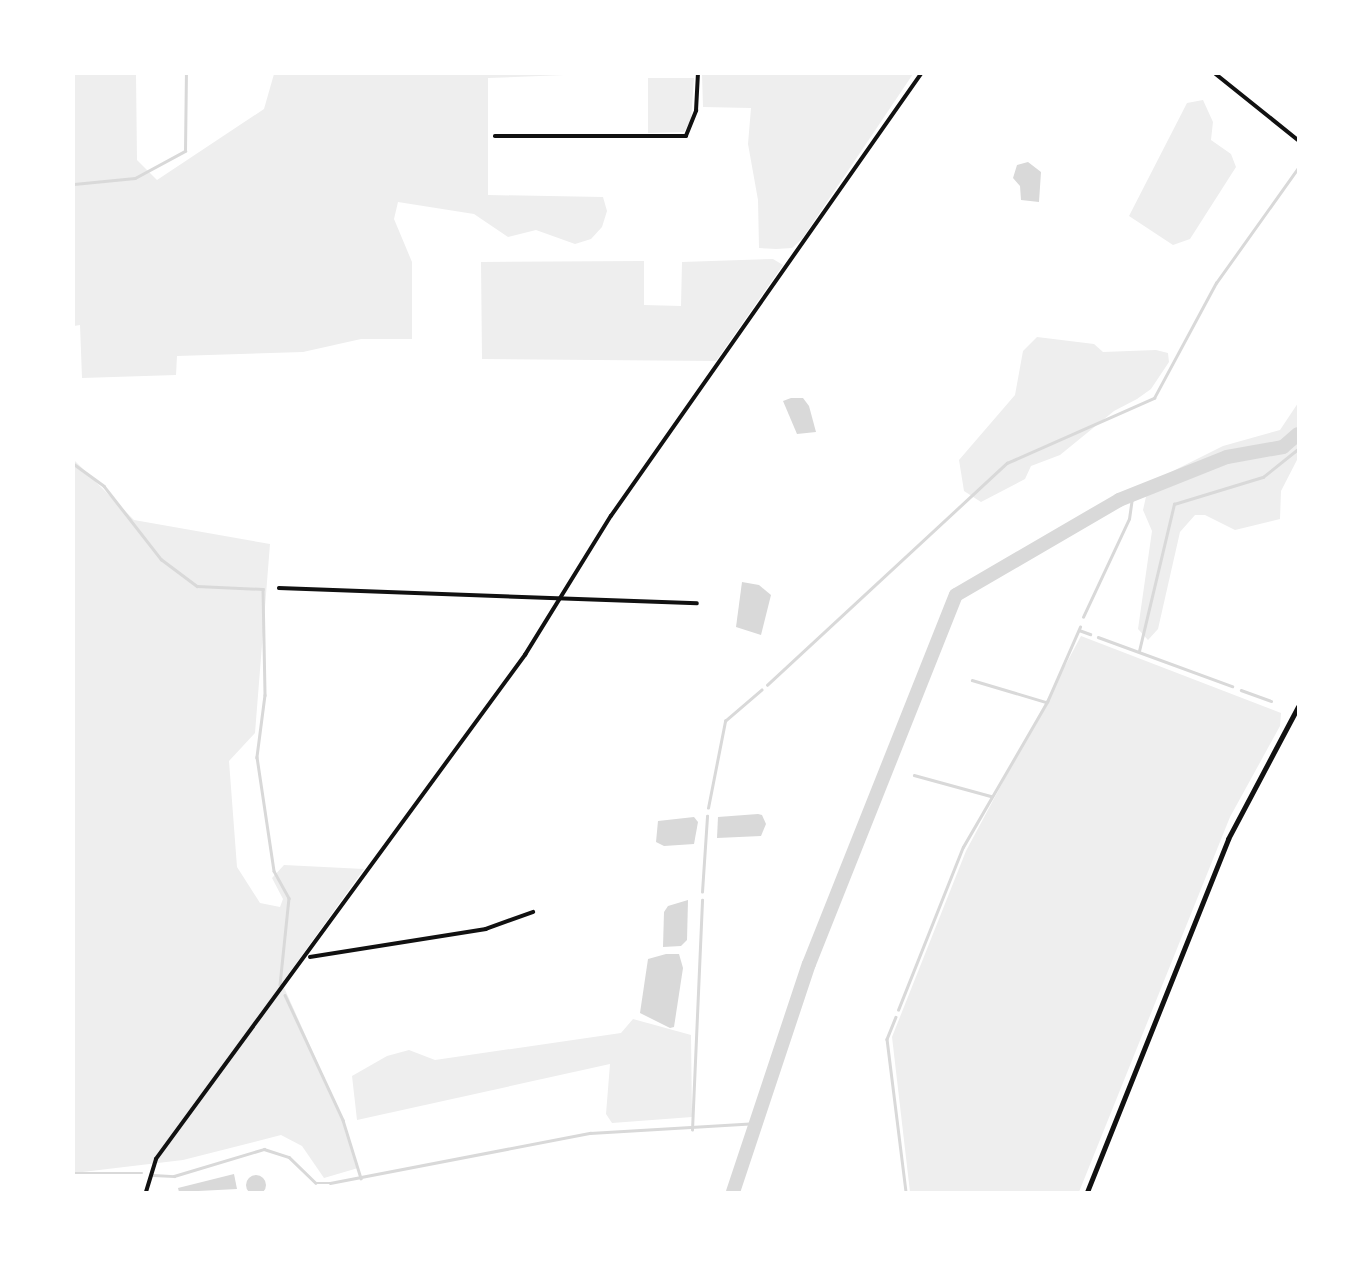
<!DOCTYPE html>
<html>
<head>
<meta charset="utf-8">
<style>
  body { margin:0 }
  #map { position:relative; width:1372px; height:1266px; overflow:hidden; background:#fff; font-family:Poppins,sans-serif }
  div>[style] { position:absolute }
  [style*='--x'] { left:calc(var(--x)*1px); top:calc(var(--y)*1px); width:calc(var(--w)*1px); rotate:calc(var(--a)*1deg) }
  .green>* { inset:0; background:#eee }
  .water>* { inset:0; background:#d9d9d9 }
  .round { border-radius:50% }
  .stream>* { height:2.5px; margin:-1.25px; padding:0 1.25px; transform-origin:1.25px; border-radius:1.25px; background:#d9d9d9 }
  .river>* { height:14px; margin:-7px; padding:0 7px; transform-origin:7px; border-radius:7px; background:#d9d9d9 }
  .minor>* { height:3.5px; margin:-1.75px; padding:0 1.75px; transform-origin:1.75px; border-radius:1.75px; background:#111 }
  .tertiary>* { height:4.5px; margin:-2.25px; padding:0 2.25px; transform-origin:2.25px; border-radius:2.25px; background:#111 }
  span { translate:-50% -50%; white-space:nowrap; text-align:center; line-height:1.15; -webkit-text-stroke:6px #fff; paint-order:stroke }
  .frame { position:absolute; inset:0; border:75px solid #fff; pointer-events:none }
</style>
</head>
<body>
<div id="map">
  <div class="green">
    <i style="clip-path:polygon(74px 74px,136px 74px,137px 160px,157px 180px,264px 109px,274px 74px,590px 74px,488px 78px,488px 195px,603px 197px,607px 211px,602px 227px,591px 239px,575px 244px,536px 230px,508px 237px,474px 214px,398px 202px,394px 219px,412px 262px,412px 339px,361px 339px,303px 352px,177px 356px,176px 375px,82px 378px,80px 325px,74px 326px)"></i>
    <i style="clip-path:polygon(702px 74px,913px 74px,802px 239px,792px 248px,776px 249px,759px 248px,758px 200px,748px 144px,751px 108px,703px 107px)"></i>
    <i style="clip-path:polygon(648px 78px,694px 78px,691px 120px,684px 132px,648px 133px)"></i>
    <i style="clip-path:polygon(1203px 100px,1213px 122px,1211px 140px,1231px 154px,1236px 167px,1190px 239px,1173px 245px,1129px 216px,1187px 103px)"></i>
    <i style="clip-path:polygon(773px 259px,783px 265px,716px 361px,482px 359px,481px 262px,644px 261px,644px 305px,681px 306px,682px 262px)"></i>
    <i style="clip-path:polygon(1037px 337px,1094px 344px,1103px 352px,1156px 350px,1168px 353px,1169px 362px,1151px 389px,1137px 399px,1114px 411px,1060px 455px,1031px 466px,1025px 479px,981px 502px,964px 491px,959px 460px,1015px 395px,1023px 351px)"></i>
    <i style="clip-path:polygon(1298px 403px,1298px 458px,1281px 491px,1280px 519px,1235px 530px,1205px 515px,1195px 515px,1180px 532px,1158px 629px,1148px 640px,1138px 629px,1152px 531px,1143px 510px,1149px 483px,1223px 446px,1280px 430px)"></i>
    <i style="clip-path:polygon(74px 460px,134px 520px,270px 544px,255px 733px,229px 761px,237px 867px,260px 903px,280px 907px,283px 899px,272px 878px,284px 865px,364px 869px,282px 983px,342px 1117px,358px 1168px,324px 1178px,302px 1146px,281px 1135px,183px 1160px,74px 1173px)"></i>
    <i style="clip-path:polygon(1081px 636px,1281px 713px,1280px 726px,1230px 817px,1079px 1192px,910px 1192px,892px 1037px,966px 851px)"></i>
    <i style="clip-path:polygon(633px 1019px,691px 1035px,692px 1117px,612px 1123px,606px 1114px,610px 1064px,357px 1120px,352px 1076px,387px 1056px,409px 1050px,435px 1060px,621px 1033px)"></i>
  </div>
  <div class="water">
    <i style="clip-path:polygon(1028px 162px,1041px 172px,1039px 202px,1021px 200px,1020px 186px,1013px 178px,1017px 165px)"></i>
    <i style="clip-path:polygon(791px 398px,803px 398px,809px 406px,816px 432px,797px 434px,783px 401px)"></i>
    <i style="clip-path:polygon(742px 582px,759px 585px,771px 595px,761px 635px,736px 627px)"></i>
    <i style="clip-path:polygon(758px 814px,762px 815px,766px 824px,761px 836px,717px 838px,718px 817px)"></i>
    <i style="clip-path:polygon(694px 817px,698px 822px,694px 844px,664px 846px,656px 842px,658px 821px)"></i>
    <i style="clip-path:polygon(688px 900px,687px 940px,681px 946px,663px 947px,664px 912px,668px 906px)"></i>
    <i style="clip-path:polygon(666px 954px,679px 954px,683px 968px,674px 1027px,670px 1028px,640px 1013px,648px 959px)"></i>
    <i style="clip-path:polygon(234px 1174px,237px 1189px,179px 1192px,178px 1188px)"></i>
    <i class="round" style="left:246px;top:1175px;width:20px;height:20px"></i>
  </div>
  <div class="stream">
    <i style="--x:74;--y:184;--w:61;--a:-5.6"></i>
    <i style="--x:135;--y:178;--w:57;--a:-28.4"></i>
    <i style="--x:185;--y:151;--w:77;--a:-89.3"></i>
    <i style="--x:74;--y:464;--w:37;--a:36"></i>
    <i style="--x:104;--y:486;--w:93;--a:52"></i>
    <i style="--x:161;--y:559;--w:45;--a:36.9"></i>
    <i style="--x:197;--y:586;--w:66;--a:2.6"></i>
    <i style="--x:263;--y:589;--w:106;--a:88.9"></i>
    <i style="--x:265;--y:695;--w:63;--a:97.4"></i>
    <i style="--x:257;--y:757;--w:115;--a:81.5"></i>
    <i style="--x:274;--y:871;--w:31;--a:61"></i>
    <i style="--x:289;--y:898;--w:87;--a:95.9"></i>
    <i style="--x:1083;--y:617;--w:108;--a:-64.9"></i>
    <i style="--x:1129;--y:519;--w:21;--a:-82"></i>
    <i style="--x:1079;--y:630;--w:12;--a:20"></i>
    <i style="--x:1098;--y:637;--w:143;--a:20.1"></i>
    <i style="--x:1139;--y:651;--w:151;--a:-76.6"></i>
    <i style="--x:1174;--y:504;--w:93;--a:-16.9"></i>
    <i style="--x:1263;--y:477;--w:45;--a:-38.7"></i>
    <i style="--x:972;--y:680;--w:77;--a:16.6"></i>
    <i style="--x:767;--y:685;--w:327;--a:-42.8"></i>
    <i style="--x:1007;--y:463;--w:161;--a:-23.9"></i>
    <i style="--x:1154;--y:398;--w:131;--a:-61.7"></i>
    <i style="--x:1216;--y:283;--w:141;--a:-54.5"></i>
    <i style="--x:1241;--y:690;--w:32;--a:20"></i>
    <i style="--x:914;--y:775;--w:80;--a:15.3"></i>
    <i style="--x:708;--y:808;--w:89;--a:-78.9"></i>
    <i style="--x:725;--y:721;--w:48;--a:-40.7"></i>
    <i style="--x:702;--y:892;--w:76;--a:-86.2"></i>
    <i style="--x:285;--y:995;--w:138;--a:65.1"></i>
    <i style="--x:343;--y:1120;--w:61;--a:72.8"></i>
    <i style="--x:898;--y:1010;--w:175;--a:-68.3"></i>
    <i style="--x:963;--y:847;--w:168;--a:-59.9"></i>
    <i style="--x:1047;--y:702;--w:82;--a:-66.3"></i>
    <i style="--x:896;--y:1017;--w:24;--a:112"></i>
    <i style="--x:887;--y:1039;--w:154;--a:82.9"></i>
    <i style="--x:692;--y:1130;--w:230;--a:-87.5"></i>
    <i style="--x:74;--y:1173;--w:68;--a:0"></i>
    <i style="--x:153;--y:1175;--w:21;--a:3"></i>
    <i style="--x:174;--y:1176;--w:94;--a:-16.7"></i>
    <i style="--x:264;--y:1149;--w:26;--a:18"></i>
    <i style="--x:289;--y:1157;--w:37;--a:44"></i>
    <i style="--x:316;--y:1183;--w:14;--a:0"></i>
    <i style="--x:330;--y:1183;--w:265;--a:-10.9"></i>
    <i style="--x:590;--y:1133;--w:168;--a:-3.4"></i>
  </div>
  <div class="river">
    <i style="--x:733;--y:1192;--w:240;--a:-71.6"></i>
    <i style="--x:809;--y:964;--w:397;--a:-68.3"></i>
    <i style="--x:956;--y:595;--w:189;--a:-30.2"></i>
    <i style="--x:1119;--y:500;--w:116;--a:-21.7"></i>
    <i style="--x:1227;--y:457;--w:57;--a:-10.1"></i>
    <i style="--x:1283;--y:447;--w:20;--a:-41"></i>
  </div>
  <div class="minor">
    <i style="--x:1216;--y:74;--w:105;--a:38.8"></i>
    <i style="--x:495;--y:136;--w:191;--a:0"></i>
    <i style="--x:686;--y:136;--w:27;--a:-68"></i>
    <i style="--x:696;--y:111;--w:37;--a:-87"></i>
    <i style="--x:279;--y:588;--w:418;--a:2.1"></i>
    <i style="--x:310;--y:957;--w:178;--a:-9"></i>
    <i style="--x:486;--y:929;--w:50;--a:-19.9"></i>
    <i style="--x:146;--y:1192;--w:34;--a:-73"></i>
    <i style="--x:156;--y:1159;--w:625;--a:-53.79"></i>
    <i style="--x:525;--y:655;--w:163;--a:-58.3"></i>
    <i style="--x:611;--y:516;--w:540;--a:-54.96"></i>
  </div>
  <div class="tertiary">
    <i style="--x:1087;--y:1192;--w:380;--a:-68.2"></i>
    <i style="--x:1228;--y:839;--w:149;--a:-62.1"></i>
  </div>
  <div class="frame"></div>
</div>
</body>
</html>
